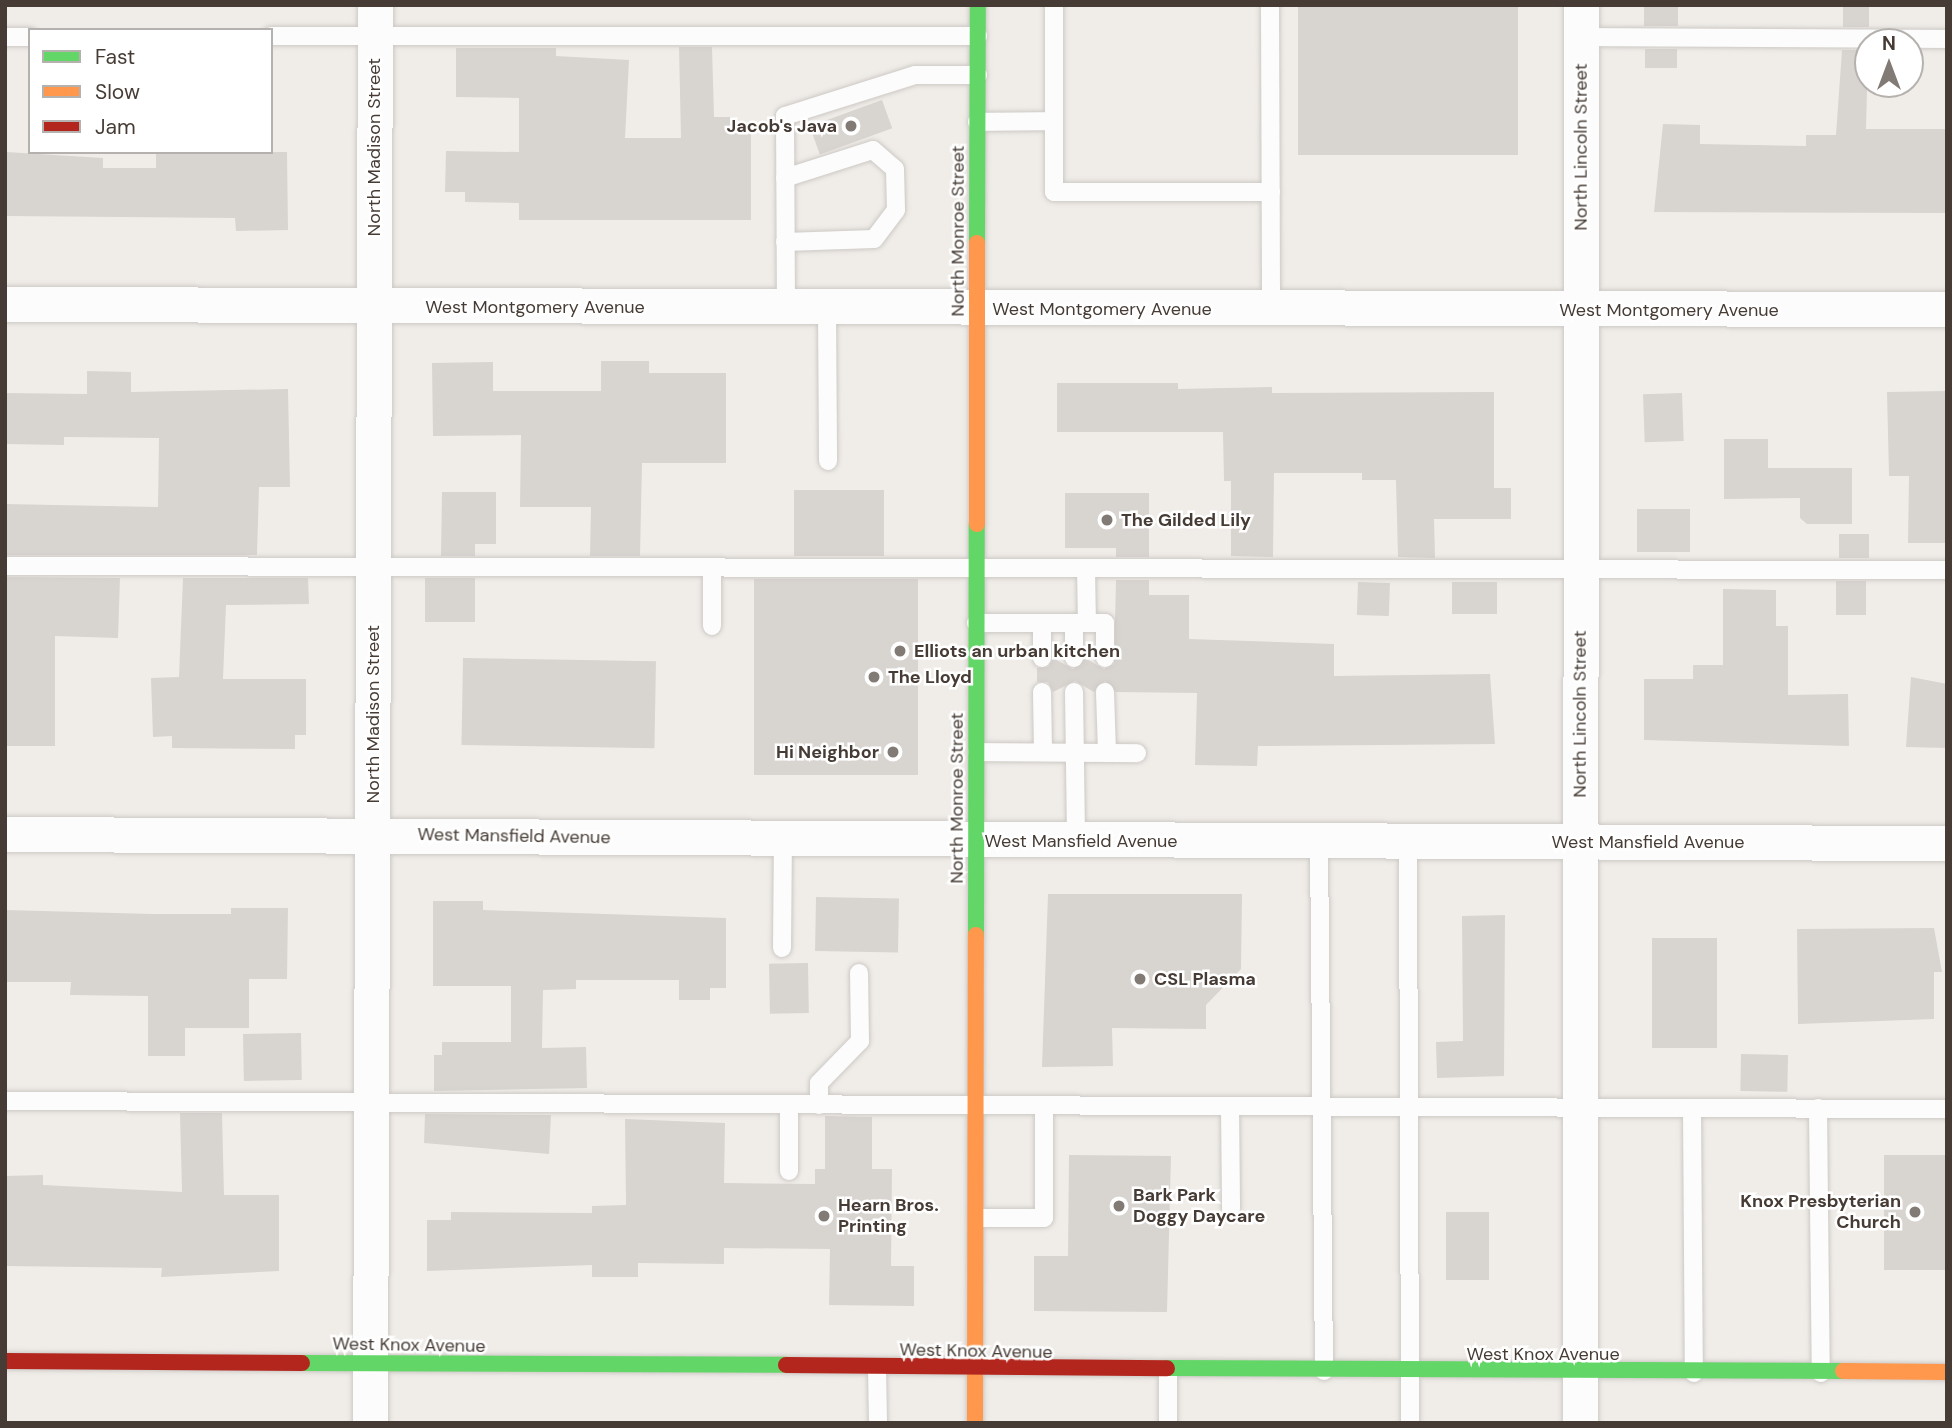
<!DOCTYPE html>
<html>
<head>
<meta charset="utf-8">
<style>
  body { margin:0 }
  #map { position:relative; width:1952px; height:1428px; overflow:hidden; background:#f0ede9; font-family:"DM Sans",sans-serif }
  div>[style] { position:absolute }
  [style*='--x'] { left:calc(var(--x)*1px); top:calc(var(--y)*1px); width:calc(var(--w)*1px); rotate:calc(var(--a)*1deg) }
  .building>* { inset:0; background:#d8d4d0; transform-origin:0 0 }
  .roads { filter:drop-shadow(0 0 2px #cdc9c5) drop-shadow(0 0 2px #cdc9c5) }
  .lane>* { height:18px; margin:-9px; padding:0 9px; transform-origin:9px; border-radius:9px; background:#fdfcfc }
  .street>* { height:35px; margin:-17.5px; padding:0 17.5px; transform-origin:17.5px; border-radius:17.5px; background:#fdfcfc }
  .fast>* { height:16px; margin:-8px; padding:0 8px; transform-origin:8px; border-radius:8px; background:#63d668 }
  .slow>* { height:16px; margin:-8px; padding:0 8px; transform-origin:8px; border-radius:8px; background:#ff974d }
  .jam>* { height:16px; margin:-8px; padding:0 8px; transform-origin:8px; border-radius:8px; background:#b3261e }
  .dots>* { width:19px; height:19px; translate:-50% -50%; box-sizing:border-box; border:4px solid #fff; border-radius:50% }
  span { translate:-50% -50%; white-space:nowrap; text-align:center; line-height:1.15; -webkit-text-stroke:5px #fff; paint-order:stroke }
  .poi-label { font-size:18px; color:#463c35; font-weight:700 }
  .right { translate:-100% -50%; text-align:right }
  .left { translate:0 -50%; text-align:left }
  .street-label { font-size:18px; color:#463c35 }
  .frame { position:absolute; inset:0; border:7px solid #463c35; pointer-events:none }
  .legend { position:absolute; left:28px; top:28px; width:245px; height:126px; box-sizing:border-box; background:#fff; border:2px solid #b5b1ae; margin:0; padding:9px 12px; list-style:none; font-size:21px; color:#463c35 }
  .legend li { display:flex; align-items:center; gap:14px; height:35px }
  .legend b { width:35px; border:2px solid #b5b1ae }
  .north { position:absolute; left:1854px; top:28px; width:70px; height:70px; box-sizing:border-box; background:#fff; border:2px solid #b5b1ae; border-radius:50%; rotate:0deg; font-size:19px; font-weight:700; line-height:28px; text-align:center; color:#463c35 }
  .north::after { content:''; display:block; margin:auto; width:24px; height:32px; background:#827a74; clip-path:polygon(50% 0,100% 100%,50% 72%,0 100%) }
</style>
</head>
<body>
<div id="map">
  <div class="building">
    <i style="left:1298px;top:5px;width:220px;height:150px"></i>
    <i style="left:1644px;top:5px;width:34px;height:21px"></i>
    <i style="left:1843px;top:5px;width:26px;height:22px"></i>
    <i style="clip-path:polygon(679px 47px,712px 47px,714px 117px,731px 117px,731px 128px,751px 128px,751px 220px,519px 220px,519px 203px,465px 202px,465px 192px,445px 192px,446px 151px,519px 152px,519px 98px,456px 97px,456px 48px,556px 48px,556px 56px,629px 60px,625px 138px,681px 138px)"></i>
    <i style="left:1645px;top:49px;width:32px;height:19px"></i>
    <i style="clip-path:polygon(1842px 50px,1868px 50px,1866px 129px,1947px 129px,1947px 213px,1654px 212px,1663px 124px,1700px 125px,1700px 144px,1806px 146px,1806px 135px,1836px 135px)"></i>
    <i style="left:882px;top:100px;width:30px;height:77px;rotate:70deg"></i>
    <i style="clip-path:polygon(6px 152px,103px 158px,103px 168px,156px 168px,156px 152px,287px 152px,288px 230px,236px 231px,235px 218px,6px 216px)"></i>
    <i style="clip-path:polygon(601px 361px,649px 361px,649px 373px,726px 373px,726px 463px,642px 463px,640px 556px,590px 556px,591px 507px,520px 507px,521px 435px,433px 436px,432px 363px,493px 362px,493px 391px,601px 391px)"></i>
    <i style="clip-path:polygon(87px 371px,131px 372px,131px 392px,288px 389px,290px 487px,259px 487px,257px 555px,5px 555px,5px 504px,158px 507px,159px 438px,64px 437px,64px 445px,5px 444px,5px 393px,87px 394px)"></i>
    <i style="clip-path:polygon(1057px 383px,1178px 383px,1178px 389px,1272px 387px,1272px 393px,1494px 392px,1494px 488px,1511px 488px,1511px 519px,1434px 519px,1435px 558px,1398px 557px,1396px 480px,1362px 480px,1362px 473px,1274px 473px,1273px 557px,1231px 556px,1231px 481px,1224px 481px,1223px 432px,1057px 432px)"></i>
    <i style="clip-path:polygon(1947px 391px,1947px 543px,1908px 543px,1909px 476px,1889px 476px,1887px 392px)"></i>
    <i style="left:1682px;top:393px;width:48px;height:39px;rotate:88deg"></i>
    <i style="clip-path:polygon(1724px 439px,1768px 439px,1768px 468px,1852px 468px,1852px 524px,1807px 524px,1800px 518px,1800px 498px,1724px 499px)"></i>
    <i style="left:794px;top:490px;width:90px;height:66px"></i>
    <i style="clip-path:polygon(442px 492px,496px 492px,496px 544px,475px 544px,475px 556px,441px 556px)"></i>
    <i style="clip-path:polygon(1065px 493px,1149px 493px,1149px 557px,1116px 557px,1116px 548px,1065px 548px)"></i>
    <i style="left:1637px;top:509px;width:53px;height:43px"></i>
    <i style="left:1839px;top:534px;width:30px;height:24px"></i>
    <i style="clip-path:polygon(5px 577px,120px 578px,118px 638px,55px 636px,55px 746px,5px 746px)"></i>
    <i style="clip-path:polygon(183px 578px,308px 578px,309px 604px,226px 605px,223px 679px,306px 679px,306px 735px,295px 735px,295px 749px,172px 748px,172px 736px,153px 737px,151px 678px,179px 677px)"></i>
    <i style="left:425px;top:578px;width:50px;height:44px"></i>
    <i style="left:754px;top:579px;width:164px;height:196px"></i>
    <i style="clip-path:polygon(1116px 580px,1149px 580px,1149px 595px,1189px 595px,1189px 639px,1334px 644px,1334px 676px,1490px 674px,1495px 744px,1258px 746px,1257px 766px,1195px 765px,1197px 693px,1116px 692px,1105px 681px,1094px 692px,1075px 681px,1053px 692px,1048px 682px,1037px 682px,1037px 668px,1048px 667px,1053px 658px,1073px 669px,1085px 658px,1104px 669px,1114px 664px)"></i>
    <i style="left:1836px;top:581px;width:30px;height:34px"></i>
    <i style="left:1358px;top:582px;width:32px;height:33px;rotate:2deg"></i>
    <i style="left:1452px;top:582px;width:45px;height:32px"></i>
    <i style="clip-path:polygon(1723px 589px,1776px 590px,1776px 626px,1788px 626px,1788px 695px,1848px 694px,1849px 746px,1644px 740px,1644px 679px,1693px 679px,1693px 665px,1723px 665px)"></i>
    <i style="left:463px;top:658px;width:193px;height:87px;rotate:1deg"></i>
    <i style="clip-path:polygon(1911px 677px,1947px 684px,1947px 748px,1906px 747px)"></i>
    <i style="clip-path:polygon(1048px 894px,1242px 894px,1241px 969px,1206px 1005px,1206px 1029px,1112px 1028px,1113px 1066px,1042px 1067px)"></i>
    <i style="left:816px;top:897px;width:83px;height:54px;rotate:1deg"></i>
    <i style="clip-path:polygon(433px 901px,483px 901px,483px 910px,726px 918px,726px 988px,710px 988px,710px 1000px,679px 1000px,679px 980px,576px 980px,576px 989px,543px 990px,542px 1048px,586px 1047px,587px 1088px,434px 1091px,434px 1055px,442px 1055px,442px 1042px,511px 1042px,511px 986px,433px 986px)"></i>
    <i style="clip-path:polygon(231px 908px,288px 908px,287px 979px,249px 979px,249px 1028px,185px 1028px,185px 1056px,148px 1056px,148px 996px,70px 995px,71px 982px,5px 982px,5px 910px,152px 914px,231px 914px)"></i>
    <i style="clip-path:polygon(1505px 915px,1504px 1076px,1437px 1078px,1436px 1042px,1463px 1041px,1462px 916px)"></i>
    <i style="clip-path:polygon(1934px 928px,1942px 972px,1934px 972px,1934px 1019px,1798px 1024px,1797px 929px)"></i>
    <i style="left:1652px;top:938px;width:65px;height:110px"></i>
    <i style="left:808px;top:963px;width:50px;height:39px;rotate:89deg"></i>
    <i style="left:301px;top:1033px;width:47px;height:58px;rotate:89deg"></i>
    <i style="left:1741px;top:1054px;width:47px;height:37px;rotate:1deg"></i>
    <i style="clip-path:polygon(180px 1113px,222px 1113px,224px 1195px,279px 1195px,279px 1271px,161px 1277px,162px 1268px,5px 1266px,5px 1176px,43px 1175px,43px 1185px,182px 1192px)"></i>
    <i style="clip-path:polygon(425px 1114px,551px 1115px,549px 1154px,424px 1143px)"></i>
    <i style="clip-path:polygon(825px 1116px,872px 1117px,872px 1169px,892px 1169px,891px 1266px,914px 1266px,914px 1306px,829px 1305px,830px 1249px,724px 1248px,724px 1264px,638px 1263px,638px 1277px,592px 1277px,592px 1265px,427px 1271px,427px 1220px,451px 1220px,451px 1212px,592px 1213px,592px 1206px,626px 1205px,625px 1119px,725px 1123px,724px 1183px,815px 1184px,815px 1169px,825px 1169px)"></i>
    <i style="clip-path:polygon(1069px 1155px,1171px 1156px,1167px 1312px,1034px 1311px,1034px 1256px,1068px 1256px)"></i>
    <i style="left:1884px;top:1155px;width:63px;height:115px"></i>
    <i style="left:1446px;top:1212px;width:43px;height:68px"></i>
  </div>
  <div class="roads">
    <div class="lane">
      <i style="--x:1054;--y:5;--w:187;--a:90"></i>
      <i style="--x:1054;--y:192;--w:217;--a:0"></i>
      <i style="--x:1270;--y:5;--w:304;--a:89.8"></i>
      <i style="--x:271;--y:36;--w:707;--a:0"></i>
      <i style="--x:5;--y:37;--w:25;--a:0"></i>
      <i style="--x:1581;--y:37;--w:366;--a:0.3"></i>
      <i style="--x:977;--y:122;--w:77;--a:-0.7"></i>
      <i style="--x:785;--y:178;--w:92;--a:-17.7"></i>
      <i style="--x:873;--y:150;--w:29;--a:41"></i>
      <i style="--x:895;--y:169;--w:41;--a:88.6"></i>
      <i style="--x:896;--y:210;--w:36;--a:127"></i>
      <i style="--x:874;--y:239;--w:89;--a:178.1"></i>
      <i style="--x:786;--y:308;--w:192;--a:-90.3"></i>
      <i style="--x:785;--y:116;--w:136;--a:-17.5"></i>
      <i style="--x:915;--y:75;--w:63;--a:0"></i>
      <i style="--x:827;--y:308;--w:153;--a:89.6"></i>
      <i style="--x:5;--y:566;--w:1942;--a:0.12"></i>
      <i style="--x:712;--y:568;--w:58;--a:90"></i>
      <i style="--x:1086;--y:568;--w:55;--a:89"></i>
      <i style="--x:976;--y:623;--w:129;--a:0"></i>
      <i style="--x:1105;--y:623;--w:35;--a:90"></i>
      <i style="--x:1042;--y:623;--w:35;--a:90"></i>
      <i style="--x:1074;--y:623;--w:35;--a:90"></i>
      <i style="--x:1042;--y:692;--w:60;--a:89"></i>
      <i style="--x:1074;--y:692;--w:149;--a:89.2"></i>
      <i style="--x:1105;--y:692;--w:61;--a:88.1"></i>
      <i style="--x:977;--y:752;--w:160;--a:0.4"></i>
      <i style="--x:1319;--y:842;--w:529;--a:89.46"></i>
      <i style="--x:1408;--y:842;--w:581;--a:89.8"></i>
      <i style="--x:782;--y:948;--w:109;--a:-89.5"></i>
      <i style="--x:5;--y:1101;--w:1942;--a:0.24"></i>
      <i style="--x:789;--y:1105;--w:66;--a:90"></i>
      <i style="--x:819;--y:1105;--w:22;--a:-90"></i>
      <i style="--x:819;--y:1083;--w:59;--a:-45.7"></i>
      <i style="--x:860;--y:1041;--w:68;--a:-90.8"></i>
      <i style="--x:1230;--y:1107;--w:102;--a:89.4"></i>
      <i style="--x:1692;--y:1108;--w:265;--a:89.6"></i>
      <i style="--x:1818;--y:1108;--w:265;--a:89.4"></i>
      <i style="--x:977;--y:1218;--w:67;--a:0"></i>
      <i style="--x:1044;--y:1218;--w:111;--a:-90"></i>
      <i style="--x:877;--y:1369;--w:54;--a:88.9"></i>
      <i style="--x:1168;--y:1423;--w:51;--a:-90"></i>
    </div>
    <div class="street">
      <i style="--x:5;--y:304;--w:1942;--a:0.15"></i>
      <i style="--x:5;--y:834;--w:1942;--a:0.27"></i>
      <i style="--x:370;--y:1423;--w:1418;--a:-89.8"></i>
      <i style="--x:1580;--y:1423;--w:1418;--a:-89.96"></i>
    </div>
    <div class="fast">
      <i style="--x:977;--y:243;--w:238;--a:-89.8"></i>
      <i style="--x:976;--y:935;--w:411;--a:-89.9"></i>
      <i style="--x:302;--y:1363;--w:484;--a:0.2"></i>
      <i style="--x:1167;--y:1368;--w:676;--a:0.25"></i>
    </div>
    <div class="slow">
      <i style="--x:977;--y:524;--w:281;--a:-90"></i>
      <i style="--x:1843;--y:1371;--w:104;--a:0.6"></i>
      <i style="--x:975;--y:1423;--w:488;--a:-89.9"></i>
    </div>
    <div class="jam">
      <i style="--x:5;--y:1361;--w:297;--a:0.4"></i>
      <i style="--x:786;--y:1365;--w:381;--a:0.5"></i>
    </div>
  </div>
  <div class="dots">
    <i style="left:851px;top:126px;background:#827a74"></i>
    <i style="left:1107px;top:520px;background:#827a74"></i>
    <i style="left:900px;top:651px;background:#827a74"></i>
    <i style="left:874px;top:677px;background:#827a74"></i>
    <i style="left:893px;top:752px;background:#827a74"></i>
    <i style="left:1140px;top:979px;background:#827a74"></i>
    <i style="left:1119px;top:1206px;background:#827a74"></i>
    <i style="left:1915px;top:1212px;background:#827a74"></i>
    <i style="left:824px;top:1216px;background:#827a74"></i>
  </div>
  <div class="poi-label">
    <span class="right" style="left:837px;top:126px">Jacob's Java</span>
    <span class="left" style="left:1121px;top:520px">The Gilded Lily</span>
    <span class="left" style="left:914px;top:651px">Elliots an urban kitchen</span>
    <span class="left" style="left:888px;top:677px">The Lloyd</span>
    <span class="right" style="left:879px;top:752px">Hi Neighbor</span>
    <span class="left" style="left:1154px;top:979px">CSL Plasma</span>
    <span class="left" style="left:1133px;top:1206px">Bark Park<br>Doggy Daycare</span>
    <span class="right" style="left:1901px;top:1212px">Knox Presbyterian<br>Church</span>
    <span class="left" style="left:838px;top:1216px">Hearn Bros.<br>Printing</span>
  </div>
  <div class="street-label">
    <span style="left:374px;top:147px;rotate:-90deg">North Madison Street</span>
    <span style="left:1581px;top:147px;rotate:-90deg">North Lincoln Street</span>
    <span style="left:958px;top:231px;rotate:-90deg">North Monroe Street</span>
    <span style="left:535px;top:307px">West Montgomery Avenue</span>
    <span style="left:1102px;top:309px">West Montgomery Avenue</span>
    <span style="left:1669px;top:310px">West Montgomery Avenue</span>
    <span style="left:373px;top:714px;rotate:-90deg">North Madison Street</span>
    <span style="left:1580px;top:714px;rotate:-90deg">North Lincoln Street</span>
    <span style="left:957px;top:798px;rotate:-90deg">North Monroe Street</span>
    <span style="left:514px;top:836px;rotate:1deg">West Mansfield Avenue</span>
    <span style="left:1081px;top:841px">West Mansfield Avenue</span>
    <span style="left:1648px;top:842px">West Mansfield Avenue</span>
    <span style="left:409px;top:1345px;rotate:1deg">West Knox Avenue</span>
    <span style="left:976px;top:1351px;rotate:1deg">West Knox Avenue</span>
    <span style="left:1543px;top:1354px">West Knox Avenue</span>
  </div>
  <div class="frame"></div>
  <ul class="legend">
  <li><b style="height:9px;background:#63d668"></b>Fast</li>
  <li><b style="height:9px;background:#ff974d"></b>Slow</li>
  <li><b style="height:9px;background:#b3261e"></b>Jam</li>
  </ul>
  <div class="north">N</div>
</div>
</body>
</html>
